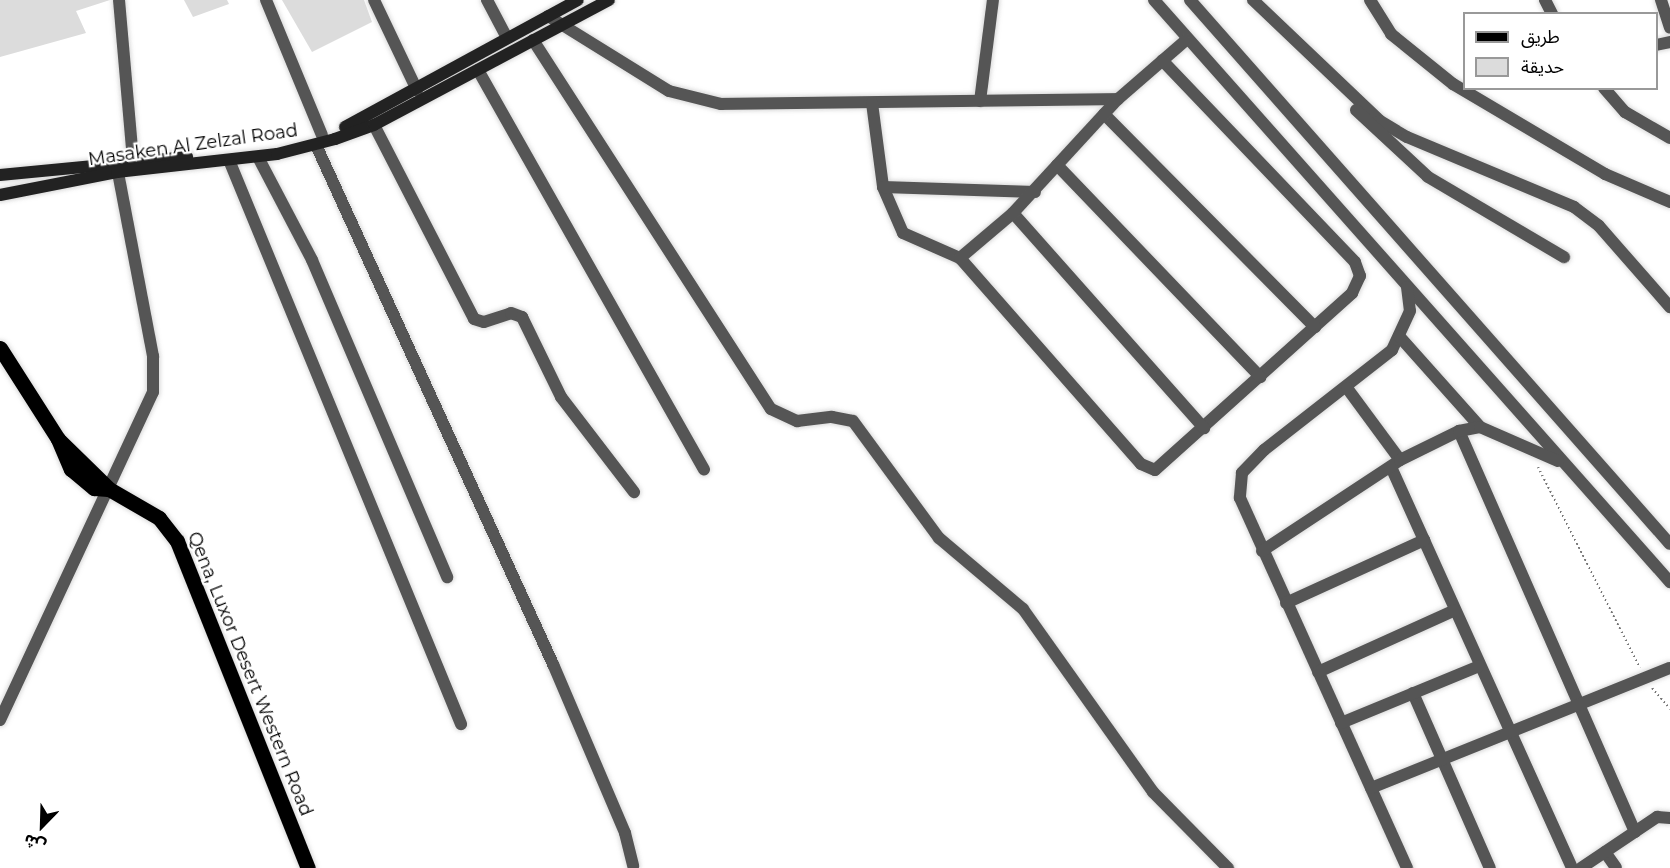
<!DOCTYPE html>
<html>
<head>
<meta charset="utf-8">
<style>
  body { margin:0 }
  #map { position:relative; width:1670px; height:868px; overflow:hidden; background:#fff; font-family:Montserrat,"Noto Sans Arabic",sans-serif }
  div>[style] { position:absolute }
  [style*='--x'] { left:calc(var(--x)*1px); top:calc(var(--y)*1px); width:calc(var(--w)*1px); rotate:calc(var(--a)*1deg) }
  .green>* { inset:0; background:#dcdcdc }
  .path>* { height:2px; margin-top:-1px; transform-origin:0; background:repeating-linear-gradient(90deg,#777 0 1.5px,transparent 0 4.5px) }
  .roads { filter:drop-shadow(0 0 2px #dbdbdb) drop-shadow(0 0 2px #dbdbdb) }
  .street>* { height:12px; margin:-6px; padding:0 6px; transform-origin:6px; border-radius:6px; background:#555 }
  .secondary>* { height:12px; margin:-6px; padding:0 6px; transform-origin:6px; border-radius:6px; background:#222 }
  .primary>* { height:15px; margin:-7.5px; padding:0 7.5px; transform-origin:7.5px; border-radius:7.5px; background:#000 }
  span { translate:-50% -50%; white-space:nowrap; text-align:center; line-height:1.15; -webkit-text-stroke:4.5px #fff; paint-order:stroke }
  .street-label { font-size:18px; color:#000 }
  .legend { position:absolute; left:1463px; top:12px; width:195px; height:78px; box-sizing:border-box; background:#fff; border:2px solid #999; margin:0; padding:8px 10px; list-style:none; font-size:18px; color:#000 }
  .legend li { display:flex; align-items:center; gap:12px; height:30px }
  .legend b { width:30px; border:2px solid #999 }
  .north { position:absolute; left:12px; top:796px; width:60px; height:60px; -webkit-text-stroke:4px #fff; paint-order:stroke; rotate:203deg; font-size:16px; font-weight:700; line-height:24px; text-align:center; color:#000 }
  .north::after { content:''; display:block; margin:auto; width:21px; height:27px; background:#000; clip-path:polygon(50% 0,100% 100%,50% 72%,0 100%) }
</style>
</head>
<body>
<div id="map">
  <div class="green">
    <i style="clip-path:polygon(0 0,110px 0,76px 11px,86px 33px,0 57px)"></i>
    <i style="clip-path:polygon(184px 0,227px 0,229px 4px,193px 17px)"></i>
    <i style="clip-path:polygon(282px 0,364px 0,372px 22px,312px 52px)"></i>
  </div>
  <div class="path">
    <i style="--x:1538;--y:467;--w:225;--a:63.1"></i>
    <i style="--x:1652;--y:688;--w:28;--a:49"></i>
  </div>
  <div class="roads">
    <div class="street">
      <i style="--x:119;--y:0;--w:161;--a:85"></i>
      <i style="--x:266;--y:0;--w:146;--a:67.5"></i>
      <i style="--x:374;--y:0;--w:100;--a:64.5"></i>
      <i style="--x:487;--y:0;--w:43;--a:62.2"></i>
      <i style="--x:1154;--y:0;--w:778;--a:48.44"></i>
      <i style="--x:1190;--y:0;--w:725;--a:48.58"></i>
      <i style="--x:1253;--y:0;--w:175;--a:43.6"></i>
      <i style="--x:1380;--y:121;--w:31;--a:31"></i>
      <i style="--x:1407;--y:137;--w:181;--a:22.7"></i>
      <i style="--x:1574;--y:207;--w:31;--a:37"></i>
      <i style="--x:1599;--y:226;--w:108;--a:48.8"></i>
      <i style="--x:1370;--y:0;--w:40;--a:58"></i>
      <i style="--x:1391;--y:34;--w:80;--a:38.9"></i>
      <i style="--x:1453;--y:84;--w:177;--a:30.6"></i>
      <i style="--x:1605;--y:174;--w:71;--a:23.3"></i>
      <i style="--x:1545;--y:0;--w:16;--a:63"></i>
      <i style="--x:1661;--y:0;--w:29;--a:72"></i>
      <i style="--x:548;--y:16;--w:142;--a:31.8"></i>
      <i style="--x:669;--y:91;--w:54;--a:14"></i>
      <i style="--x:721;--y:104;--w:397;--a:-0.7"></i>
      <i style="--x:533;--y:40;--w:439;--a:57.2"></i>
      <i style="--x:771;--y:409;--w:29;--a:25"></i>
      <i style="--x:797;--y:421;--w:35;--a:-7"></i>
      <i style="--x:832;--y:417;--w:21;--a:11"></i>
      <i style="--x:853;--y:421;--w:145;--a:53.7"></i>
      <i style="--x:939;--y:538;--w:110;--a:40.2"></i>
      <i style="--x:1023;--y:609;--w:224;--a:54.6"></i>
      <i style="--x:1153;--y:792;--w:107;--a:45.4"></i>
      <i style="--x:1656;--y:45;--w:14;--a:-12"></i>
      <i style="--x:478;--y:70;--w:459;--a:60.5"></i>
      <i style="--x:1604;--y:88;--w:32;--a:49"></i>
      <i style="--x:1625;--y:112;--w:52;--a:30"></i>
      <i style="--x:980;--y:101;--w:102;--a:-82.7"></i>
      <i style="--x:872;--y:103;--w:85;--a:82.5"></i>
      <i style="--x:883;--y:187;--w:50;--a:66.5"></i>
      <i style="--x:903;--y:233;--w:62;--a:23.7"></i>
      <i style="--x:960;--y:258;--w:274;--a:48.7"></i>
      <i style="--x:1141;--y:464;--w:15;--a:23"></i>
      <i style="--x:1155;--y:470;--w:265;--a:-41.9"></i>
      <i style="--x:1352;--y:293;--w:19;--a:-65"></i>
      <i style="--x:1360;--y:276;--w:15;--a:-110"></i>
      <i style="--x:1355;--y:262;--w:279;--a:-133.7"></i>
      <i style="--x:1356;--y:110;--w:98;--a:42.9"></i>
      <i style="--x:1428;--y:177;--w:158;--a:30.5"></i>
      <i style="--x:1104;--y:114;--w:300;--a:45.3"></i>
      <i style="--x:374;--y:125;--w:218;--a:62.7"></i>
      <i style="--x:474;--y:319;--w:10;--a:17"></i>
      <i style="--x:484;--y:322;--w:28;--a:-18"></i>
      <i style="--x:511;--y:313;--w:12;--a:20"></i>
      <i style="--x:522;--y:317;--w:89;--a:64"></i>
      <i style="--x:561;--y:397;--w:120;--a:52.5"></i>
      <i style="--x:316;--y:145;--w:571;--a:65.46"></i>
      <i style="--x:553;--y:664;--w:184;--a:66.9"></i>
      <i style="--x:625;--y:833;--w:34;--a:76"></i>
      <i style="--x:258;--y:157;--w:116;--a:62.3"></i>
      <i style="--x:312;--y:260;--w:345;--a:66.9"></i>
      <i style="--x:229;--y:160;--w:610;--a:67.64"></i>
      <i style="--x:1057;--y:165;--w:294;--a:46.2"></i>
      <i style="--x:883;--y:187;--w:152;--a:1.9"></i>
      <i style="--x:1013;--y:213;--w:288;--a:48.4"></i>
      <i style="--x:960;--y:258;--w:70;--a:-40.3"></i>
      <i style="--x:1013;--y:213;--w:155;--a:-47.4"></i>
      <i style="--x:1118;--y:99;--w:89;--a:-40.9"></i>
      <i style="--x:1407;--y:287;--w:24;--a:83"></i>
      <i style="--x:1410;--y:311;--w:43;--a:114.8"></i>
      <i style="--x:1392;--y:350;--w:162;--a:142"></i>
      <i style="--x:1264;--y:450;--w:32;--a:134"></i>
      <i style="--x:1242;--y:473;--w:25;--a:95"></i>
      <i style="--x:1240;--y:498;--w:406;--a:65.7"></i>
      <i style="--x:1399;--y:336;--w:122;--a:48.3"></i>
      <i style="--x:1347;--y:388;--w:89;--a:53.6"></i>
      <i style="--x:1459;--y:431;--w:438;--a:66.3"></i>
      <i style="--x:1391;--y:467;--w:440;--a:65.7"></i>
      <i style="--x:1262;--y:551;--w:165;--a:-33.4"></i>
      <i style="--x:1400;--y:460;--w:66;--a:-26.2"></i>
      <i style="--x:1459;--y:431;--w:21;--a:-11"></i>
      <i style="--x:1480;--y:427;--w:85;--a:23.6"></i>
      <i style="--x:1286;--y:603;--w:152;--a:-24.5"></i>
      <i style="--x:1318;--y:672;--w:150;--a:-24.3"></i>
      <i style="--x:1413;--y:693;--w:191;--a:66.3"></i>
      <i style="--x:0;--y:720;--w:362;--a:-65"></i>
      <i style="--x:153;--y:392;--w:36;--a:-90"></i>
      <i style="--x:153;--y:356;--w:197;--a:-100.8"></i>
      <i style="--x:1341;--y:723;--w:149;--a:-22.4"></i>
      <i style="--x:1371;--y:788;--w:322;--a:-21.9"></i>
      <i style="--x:1605;--y:852;--w:19;--a:55"></i>
      <i style="--x:1581;--y:868;--w:92;--a:-33.9"></i>
      <i style="--x:1657;--y:817;--w:13;--a:4"></i>
    </div>
    <div class="secondary">
      <i style="--x:345;--y:127;--w:265;--a:-28.6"></i>
      <i style="--x:0;--y:175;--w:188;--a:-5.5"></i>
      <i style="--x:0;--y:195;--w:119;--a:-11.1"></i>
      <i style="--x:117;--y:172;--w:161;--a:-6.4"></i>
      <i style="--x:277;--y:154;--w:60;--a:-14.5"></i>
      <i style="--x:335;--y:139;--w:41;--a:-19.7"></i>
      <i style="--x:374;--y:125;--w:266;--a:-28"></i>
    </div>
    <div class="primary">
      <i style="--x:0;--y:348;--w:108;--a:57.5"></i>
      <i style="--x:58;--y:439;--w:33;--a:67"></i>
      <i style="--x:71;--y:469;--w:30;--a:40"></i>
      <i style="--x:94;--y:488;--w:14;--a:4"></i>
      <i style="--x:58;--y:439;--w:71;--a:44.4"></i>
      <i style="--x:109;--y:489;--w:58;--a:30.1"></i>
      <i style="--x:159;--y:518;--w:29;--a:52"></i>
      <i style="--x:177;--y:541;--w:352;--a:68.2"></i>
    </div>
  </div>
  <div class="street-label">
    <span style="left:193px;top:145px;rotate:-8deg">Masaken Al Zelzal Road</span>
    <span style="left:250px;top:674px;rotate:68deg">Qena, Luxor Desert Western Road</span>
  </div>
  <ul class="legend">
  <li><b style="height:8px;background:#000"></b>طريق</li>
  <li><b style="height:16px;background:#dcdcdc"></b>حديقة</li>
  </ul>
  <div class="north">ش</div>
</div>
</body>
</html>
